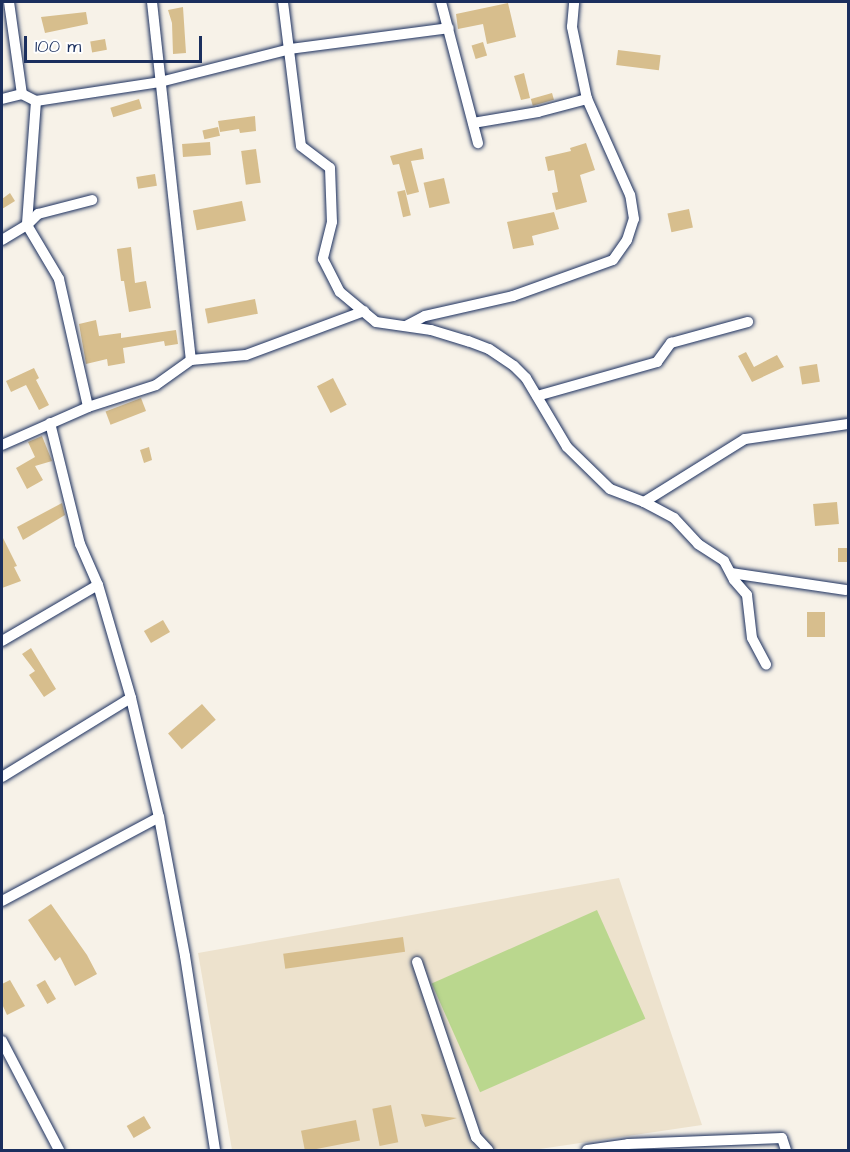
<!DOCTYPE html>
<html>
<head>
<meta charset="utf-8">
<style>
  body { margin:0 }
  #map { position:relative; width:850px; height:1152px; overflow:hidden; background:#f7f2e8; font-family:"Architects Daughter",sans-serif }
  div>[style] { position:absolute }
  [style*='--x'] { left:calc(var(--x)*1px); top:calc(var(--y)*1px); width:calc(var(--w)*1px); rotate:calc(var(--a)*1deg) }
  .built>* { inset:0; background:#ede2cd }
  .green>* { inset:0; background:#bad78e; transform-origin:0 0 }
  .building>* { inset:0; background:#d7be8d; transform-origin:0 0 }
  .roads { filter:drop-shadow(0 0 2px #1b2f5e) drop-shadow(0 0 2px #1b2f5e) }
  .street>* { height:10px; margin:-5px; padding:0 5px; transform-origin:5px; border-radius:5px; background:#fff }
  span { translate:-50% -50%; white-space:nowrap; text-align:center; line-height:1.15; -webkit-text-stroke:6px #fff; paint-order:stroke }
  .frame { position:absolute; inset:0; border:3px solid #1b2f5e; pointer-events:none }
  .scale { position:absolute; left:24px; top:36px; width:178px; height:27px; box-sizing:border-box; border:3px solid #1b2f5e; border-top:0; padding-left:8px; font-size:18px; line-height:21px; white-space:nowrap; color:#1b2f5e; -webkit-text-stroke:4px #fff; paint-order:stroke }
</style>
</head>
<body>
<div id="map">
  <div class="built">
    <i style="clip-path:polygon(619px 878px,702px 1125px,533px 1150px,232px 1150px,198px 953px)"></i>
  </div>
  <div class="green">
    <i style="left:597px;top:910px;width:119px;height:181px;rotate:66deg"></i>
  </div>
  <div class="building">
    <i style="clip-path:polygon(508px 3px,516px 37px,487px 44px,483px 24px,458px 29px,456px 14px)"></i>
    <i style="clip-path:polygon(183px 7px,186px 53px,173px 54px,172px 23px,168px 10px)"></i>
    <i style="clip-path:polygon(86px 12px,88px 24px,45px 33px,41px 17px)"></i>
    <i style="left:105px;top:39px;width:11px;height:15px;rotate:80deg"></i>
    <i style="left:483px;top:42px;width:14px;height:12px;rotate:73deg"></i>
    <i style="left:618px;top:50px;width:43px;height:15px;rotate:7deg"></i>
    <i style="clip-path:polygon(524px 73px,530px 98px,521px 100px,514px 76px)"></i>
    <i style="left:552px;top:93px;width:7px;height:22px;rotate:74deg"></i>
    <i style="left:139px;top:99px;width:10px;height:30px;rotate:73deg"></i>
    <i style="clip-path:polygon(255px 116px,256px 131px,240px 133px,239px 129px,220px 132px,218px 121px)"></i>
    <i style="left:218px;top:127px;width:9px;height:16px;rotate:77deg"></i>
    <i style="left:210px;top:142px;width:13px;height:28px;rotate:86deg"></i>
    <i style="clip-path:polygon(586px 143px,595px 170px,580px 175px,587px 202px,556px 210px,552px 193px,558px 192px,554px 170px,548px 171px,545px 157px,571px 151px,570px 148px)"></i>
    <i style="clip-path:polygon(422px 148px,424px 159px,411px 161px,419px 192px,407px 195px,399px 164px,393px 165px,390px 156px)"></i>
    <i style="left:256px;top:149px;width:34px;height:15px;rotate:82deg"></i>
    <i style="left:155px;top:174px;width:12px;height:19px;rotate:81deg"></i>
    <i style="left:444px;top:178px;width:26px;height:21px;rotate:77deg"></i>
    <i style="left:405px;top:190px;width:26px;height:8px;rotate:77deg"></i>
    <i style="clip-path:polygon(10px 193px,15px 201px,2px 209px,2px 199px)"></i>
    <i style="left:242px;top:201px;width:20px;height:50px;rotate:79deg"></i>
    <i style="left:689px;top:209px;width:19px;height:22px;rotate:78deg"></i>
    <i style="clip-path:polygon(554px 212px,559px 229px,532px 236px,534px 245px,513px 249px,507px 222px)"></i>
    <i style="clip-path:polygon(131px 247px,135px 283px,146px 281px,151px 308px,129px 312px,124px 281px,121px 281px,117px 249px)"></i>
    <i style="left:255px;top:299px;width:15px;height:51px;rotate:79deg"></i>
    <i style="clip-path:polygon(96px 320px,99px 336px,121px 333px,121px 338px,176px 330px,178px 344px,165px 346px,164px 341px,123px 348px,125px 363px,108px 366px,107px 359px,86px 364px,79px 324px)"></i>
    <i style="clip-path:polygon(746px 352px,754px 367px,777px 355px,784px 367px,752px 382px,738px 356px)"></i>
    <i style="left:817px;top:364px;width:18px;height:18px;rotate:81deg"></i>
    <i style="clip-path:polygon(34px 368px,39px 378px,36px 380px,49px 405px,39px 410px,26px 385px,11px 392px,6px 381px)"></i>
    <i style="left:333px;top:378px;width:30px;height:18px;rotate:63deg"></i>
    <i style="left:141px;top:398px;width:14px;height:38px;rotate:69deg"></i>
    <i style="clip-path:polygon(42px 436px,52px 461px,35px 466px,43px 480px,27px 489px,16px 468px,35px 457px,28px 442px)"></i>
    <i style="clip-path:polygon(149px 447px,152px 460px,144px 463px,140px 450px)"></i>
    <i style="left:837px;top:502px;width:22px;height:24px;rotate:85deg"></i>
    <i style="clip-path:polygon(62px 503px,65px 515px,23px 540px,17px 527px)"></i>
    <i style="clip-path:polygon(2px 536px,17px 566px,14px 567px,21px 581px,2px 588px)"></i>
    <i style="left:849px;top:548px;width:14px;height:11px;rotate:90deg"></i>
    <i style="left:825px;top:612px;width:25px;height:18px;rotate:90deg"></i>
    <i style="left:163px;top:620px;width:14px;height:22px;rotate:60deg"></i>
    <i style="clip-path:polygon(31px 648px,56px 689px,44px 697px,29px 675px,35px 671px,22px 654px)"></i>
    <i style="left:202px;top:704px;width:21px;height:45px;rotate:49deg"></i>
    <i style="clip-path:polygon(51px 904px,87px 955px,97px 974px,75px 986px,60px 957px,55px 961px,28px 920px)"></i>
    <i style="left:403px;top:937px;width:15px;height:121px;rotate:82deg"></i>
    <i style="clip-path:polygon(10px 980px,25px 1006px,7px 1015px,2px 1004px,2px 984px)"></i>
    <i style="left:45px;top:980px;width:22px;height:10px;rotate:60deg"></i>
    <i style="left:391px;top:1105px;width:38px;height:19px;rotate:79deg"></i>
    <i style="clip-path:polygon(421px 1114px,457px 1118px,425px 1127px)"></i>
    <i style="left:144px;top:1116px;width:14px;height:20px;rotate:60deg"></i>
    <i style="left:356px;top:1120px;width:21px;height:56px;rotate:79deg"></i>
  </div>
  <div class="roads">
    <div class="street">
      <i style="--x:9;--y:2;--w:93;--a:82"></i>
      <i style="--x:152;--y:2;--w:360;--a:83.8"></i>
      <i style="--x:283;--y:2;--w:145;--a:82.9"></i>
      <i style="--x:301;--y:146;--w:36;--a:37"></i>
      <i style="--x:330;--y:168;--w:54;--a:87.9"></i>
      <i style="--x:332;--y:222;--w:38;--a:104"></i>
      <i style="--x:323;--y:259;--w:37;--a:63"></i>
      <i style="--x:340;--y:292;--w:47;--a:39.8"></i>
      <i style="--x:376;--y:322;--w:56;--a:8.3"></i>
      <i style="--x:431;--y:330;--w:39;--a:17"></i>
      <i style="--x:468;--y:341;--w:22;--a:21"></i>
      <i style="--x:489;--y:349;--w:30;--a:34"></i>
      <i style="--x:514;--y:366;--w:17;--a:45"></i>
      <i style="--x:526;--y:378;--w:80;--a:59.3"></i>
      <i style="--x:567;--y:447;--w:60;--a:44.3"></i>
      <i style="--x:610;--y:489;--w:36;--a:21"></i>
      <i style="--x:644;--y:502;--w:34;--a:28"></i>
      <i style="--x:674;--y:518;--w:35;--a:47"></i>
      <i style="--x:698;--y:544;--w:31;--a:33"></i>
      <i style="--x:724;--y:561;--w:21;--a:62"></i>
      <i style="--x:734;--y:580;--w:20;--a:49"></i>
      <i style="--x:747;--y:595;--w:43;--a:83.4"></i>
      <i style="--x:752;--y:638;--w:30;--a:62"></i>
      <i style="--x:441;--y:2;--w:146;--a:75.3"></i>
      <i style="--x:2;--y:99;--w:21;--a:-14"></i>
      <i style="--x:22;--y:94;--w:16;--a:27"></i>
      <i style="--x:36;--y:101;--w:125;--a:-8.7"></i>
      <i style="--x:160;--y:82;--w:134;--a:-14.2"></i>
      <i style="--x:290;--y:49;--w:160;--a:-7.5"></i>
      <i style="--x:36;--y:101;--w:124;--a:94.2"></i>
      <i style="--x:27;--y:225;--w:63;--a:59.3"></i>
      <i style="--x:59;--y:279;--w:131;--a:77.2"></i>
      <i style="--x:473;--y:123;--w:66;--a:-9.6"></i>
      <i style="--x:538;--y:112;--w:51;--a:-14.9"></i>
      <i style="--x:2;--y:240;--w:29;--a:-31"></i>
      <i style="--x:27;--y:225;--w:16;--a:-45"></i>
      <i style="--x:38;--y:214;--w:56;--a:-14.5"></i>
      <i style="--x:406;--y:326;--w:21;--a:-28"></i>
      <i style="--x:425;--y:316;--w:90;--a:-12.8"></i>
      <i style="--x:513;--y:296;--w:106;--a:-19.8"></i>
      <i style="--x:613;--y:260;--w:24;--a:-55"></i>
      <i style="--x:627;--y:240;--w:22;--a:-72"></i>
      <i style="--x:634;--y:219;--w:24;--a:-99"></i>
      <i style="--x:630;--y:195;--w:105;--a:-114.1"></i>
      <i style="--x:587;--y:99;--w:74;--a:-101.8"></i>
      <i style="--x:572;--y:27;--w:25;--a:-85"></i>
      <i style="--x:537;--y:396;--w:125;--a:-15.8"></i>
      <i style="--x:657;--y:362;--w:24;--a:-54"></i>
      <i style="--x:671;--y:343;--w:80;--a:-15.3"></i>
      <i style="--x:50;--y:423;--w:125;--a:76.1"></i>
      <i style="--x:80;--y:544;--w:45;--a:66.3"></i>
      <i style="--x:98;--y:585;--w:118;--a:73.7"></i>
      <i style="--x:131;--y:698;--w:122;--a:76.8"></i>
      <i style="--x:159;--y:817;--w:141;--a:79.4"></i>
      <i style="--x:185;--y:956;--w:196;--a:81.2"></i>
      <i style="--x:2;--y:445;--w:94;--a:-23.8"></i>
      <i style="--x:88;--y:407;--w:71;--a:-17.9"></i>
      <i style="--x:156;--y:385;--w:43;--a:-35.5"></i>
      <i style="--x:191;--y:360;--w:55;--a:-5.2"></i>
      <i style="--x:246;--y:355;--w:126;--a:-20.4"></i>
      <i style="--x:644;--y:502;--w:119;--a:-32"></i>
      <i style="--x:745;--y:439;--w:104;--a:-8.3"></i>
      <i style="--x:731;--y:573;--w:116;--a:8.4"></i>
      <i style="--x:2;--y:641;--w:111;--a:-30.3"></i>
      <i style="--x:2;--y:777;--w:151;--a:-31.5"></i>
      <i style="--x:2;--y:901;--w:178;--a:-28.1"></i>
      <i style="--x:417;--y:962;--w:185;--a:71.4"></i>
      <i style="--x:476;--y:1137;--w:18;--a:47"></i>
      <i style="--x:2;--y:1041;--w:123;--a:62.4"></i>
      <i style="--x:587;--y:1150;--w:41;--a:-8.3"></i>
      <i style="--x:628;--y:1144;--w:154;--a:-2.2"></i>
      <i style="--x:782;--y:1138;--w:13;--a:72"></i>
    </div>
  </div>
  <div class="frame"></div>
  <div class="scale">100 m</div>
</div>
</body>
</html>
